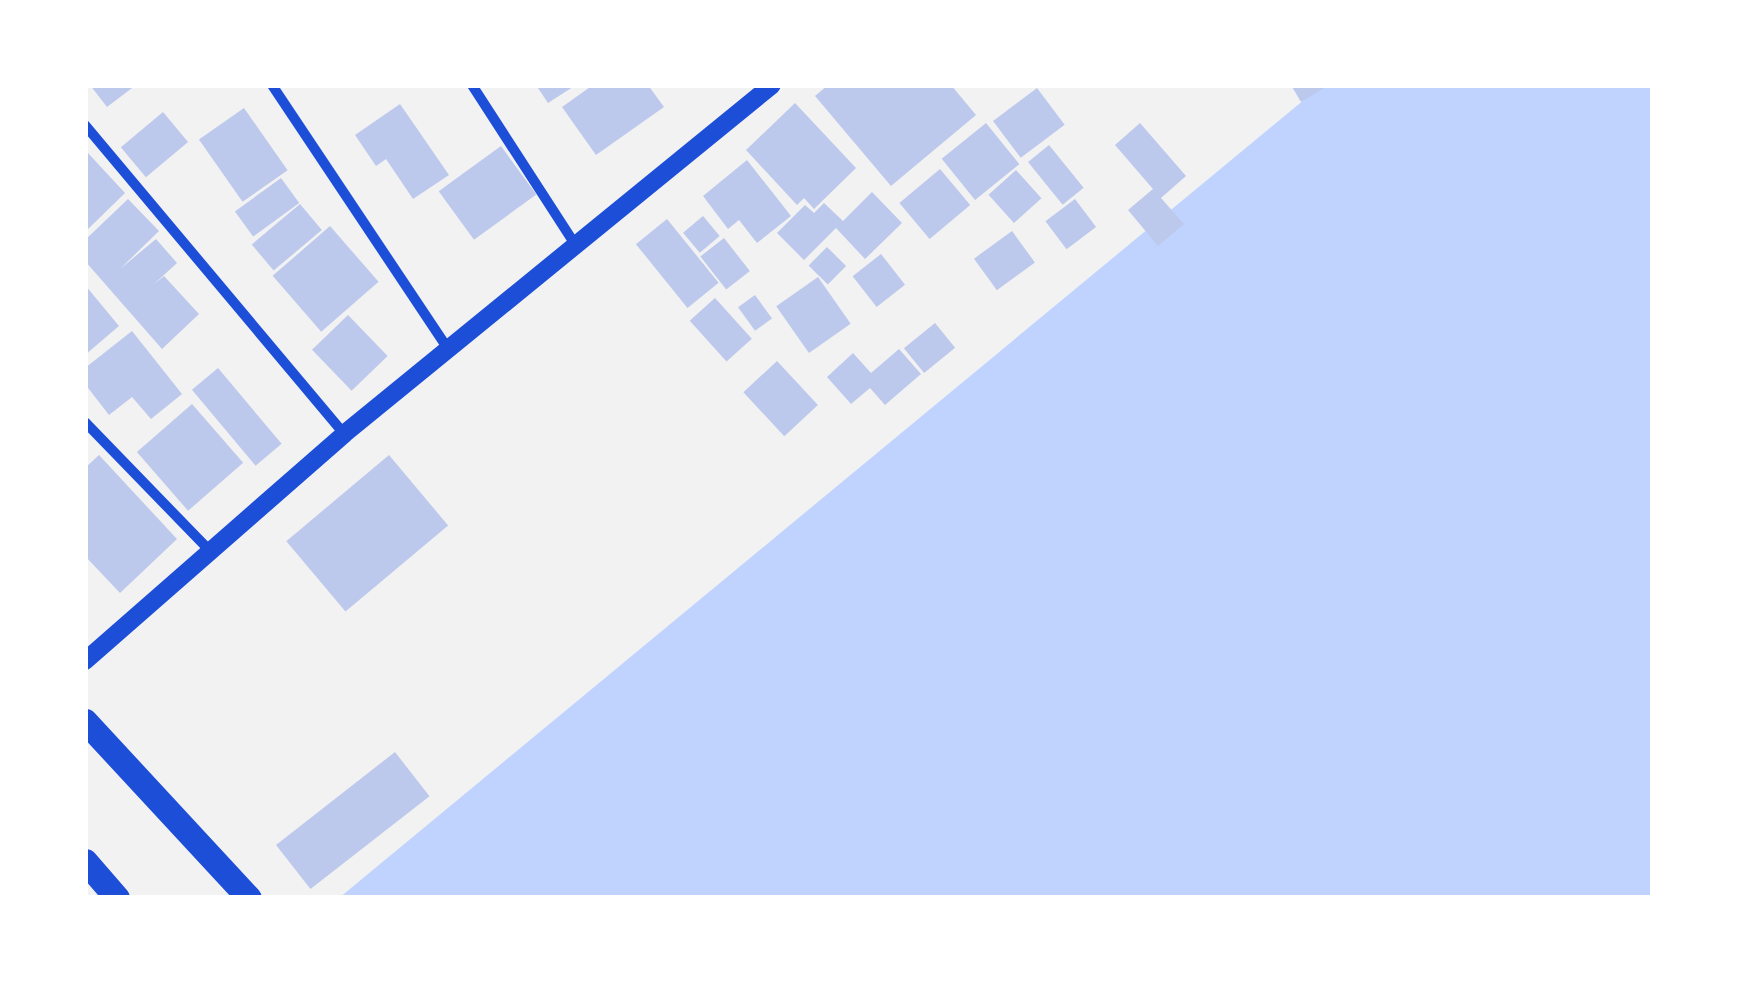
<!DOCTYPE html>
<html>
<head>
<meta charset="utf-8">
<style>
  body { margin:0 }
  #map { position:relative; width:1738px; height:983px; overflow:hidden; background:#f2f2f2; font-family:Barlow,sans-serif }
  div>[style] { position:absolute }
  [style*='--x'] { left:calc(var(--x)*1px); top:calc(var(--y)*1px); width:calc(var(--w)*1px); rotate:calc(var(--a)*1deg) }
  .water>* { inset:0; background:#bfd3fe }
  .building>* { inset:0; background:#bdc9ec; transform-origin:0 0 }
  .minor>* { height:10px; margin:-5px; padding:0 5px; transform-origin:5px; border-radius:5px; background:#1d4ed8 }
  .tertiary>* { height:18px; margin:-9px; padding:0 9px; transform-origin:9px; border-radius:9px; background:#1d4ed8 }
  .primary>* { height:25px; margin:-12.5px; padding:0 12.5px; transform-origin:12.5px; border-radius:12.5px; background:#1d4ed8 }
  span { translate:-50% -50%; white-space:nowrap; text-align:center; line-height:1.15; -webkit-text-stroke:8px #fff; paint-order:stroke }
  .frame { position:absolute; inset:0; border:88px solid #fff; pointer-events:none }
</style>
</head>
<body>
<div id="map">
  <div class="water">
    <i style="clip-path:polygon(1322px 85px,1653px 85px,1653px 898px,339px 898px)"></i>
  </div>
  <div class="building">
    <i style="clip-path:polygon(90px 85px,136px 85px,107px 107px)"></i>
    <i style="clip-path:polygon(536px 85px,576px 85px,548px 103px)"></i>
    <i style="clip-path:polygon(593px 85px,648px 85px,664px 107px,596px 155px,562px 107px)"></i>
    <i style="clip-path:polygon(828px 85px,951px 85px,976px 115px,891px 186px,815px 96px)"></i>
    <i style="clip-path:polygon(1291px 85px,1329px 85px,1301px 102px)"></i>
    <i style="left:1037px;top:88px;width:46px;height:55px;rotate:53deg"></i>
    <i style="clip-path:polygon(795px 103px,856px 168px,814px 209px,804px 198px,797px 205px,746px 150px)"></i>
    <i style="clip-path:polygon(400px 104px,449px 175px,413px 199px,386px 159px,376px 166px,355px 135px)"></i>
    <i style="left:244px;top:108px;width:76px;height:55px;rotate:55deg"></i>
    <i style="left:163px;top:112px;width:39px;height:55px;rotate:50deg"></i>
    <i style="left:986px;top:123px;width:53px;height:57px;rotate:51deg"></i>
    <i style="clip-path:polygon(1140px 123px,1186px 176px,1161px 198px,1184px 224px,1158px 246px,1128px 210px,1153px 189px,1115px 145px)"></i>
    <i style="left:1049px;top:145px;width:55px;height:27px;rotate:51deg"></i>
    <i style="left:501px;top:146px;width:60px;height:77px;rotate:54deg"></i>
    <i style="clip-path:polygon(88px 153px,125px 193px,85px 232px,85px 156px)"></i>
    <i style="clip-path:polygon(747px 160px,791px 216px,757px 243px,739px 220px,728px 229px,703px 196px)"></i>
    <i style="left:940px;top:169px;width:47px;height:53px;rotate:50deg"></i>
    <i style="left:1016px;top:170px;width:38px;height:37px;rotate:48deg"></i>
    <i style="left:281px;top:178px;width:31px;height:57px;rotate:54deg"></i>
    <i style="clip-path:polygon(872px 192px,902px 223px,865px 259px,836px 228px,804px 260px,777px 233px,805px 205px,814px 213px,824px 203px,843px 221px)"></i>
    <i style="clip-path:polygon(128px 199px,159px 231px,120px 269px,156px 239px,177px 263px,153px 285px,164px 276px,199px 314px,162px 349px,85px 261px,85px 240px)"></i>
    <i style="left:1075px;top:199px;width:35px;height:37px;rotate:53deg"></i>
    <i style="left:300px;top:204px;width:34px;height:63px;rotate:50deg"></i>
    <i style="left:703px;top:216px;width:26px;height:26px;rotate:50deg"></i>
    <i style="left:667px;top:219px;width:82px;height:40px;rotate:51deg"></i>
    <i style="left:330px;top:226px;width:74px;height:76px;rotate:49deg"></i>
    <i style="left:1012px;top:231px;width:39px;height:47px;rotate:54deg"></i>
    <i style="left:724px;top:238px;width:42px;height:30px;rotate:52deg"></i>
    <i style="left:827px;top:247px;width:27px;height:26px;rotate:45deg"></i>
    <i style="left:881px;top:254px;width:39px;height:36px;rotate:52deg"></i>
    <i style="left:818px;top:277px;width:57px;height:51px;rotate:55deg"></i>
    <i style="clip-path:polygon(85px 285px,119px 326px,85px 355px)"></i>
    <i style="left:755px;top:295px;width:29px;height:21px;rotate:54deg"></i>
    <i style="left:715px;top:298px;width:55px;height:34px;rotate:48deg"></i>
    <i style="left:348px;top:315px;width:57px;height:50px;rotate:46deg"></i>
    <i style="left:935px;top:323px;width:32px;height:40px;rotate:51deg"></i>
    <i style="clip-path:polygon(132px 331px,182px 394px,151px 419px,132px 397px,109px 415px,85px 384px,85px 368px)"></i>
    <i style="clip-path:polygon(899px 349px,921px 374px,885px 405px,870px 388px,851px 404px,827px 377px,853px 353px,871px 373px)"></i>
    <i style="left:777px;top:361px;width:60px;height:46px;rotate:47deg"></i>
    <i style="left:218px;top:368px;width:99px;height:34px;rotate:50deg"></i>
    <i style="left:192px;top:404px;width:78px;height:73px;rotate:49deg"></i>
    <i style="clip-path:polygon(99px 455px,177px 539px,120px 593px,85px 556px,85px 468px)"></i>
    <i style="left:389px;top:455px;width:92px;height:134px;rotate:50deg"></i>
    <i style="left:395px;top:752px;width:56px;height:151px;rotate:52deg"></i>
  </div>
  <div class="minor">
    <i style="--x:272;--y:85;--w:319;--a:56.3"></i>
    <i style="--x:472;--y:85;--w:192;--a:57.1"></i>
    <i style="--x:85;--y:125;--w:403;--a:50"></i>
    <i style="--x:85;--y:422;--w:178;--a:45.9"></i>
  </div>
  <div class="tertiary">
    <i style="--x:85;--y:661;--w:344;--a:-41.2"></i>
    <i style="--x:344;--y:434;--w:552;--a:-39.19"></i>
  </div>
  <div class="primary">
    <i style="--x:85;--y:721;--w:241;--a:47.2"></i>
    <i style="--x:85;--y:861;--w:49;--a:49.1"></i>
  </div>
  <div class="frame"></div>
</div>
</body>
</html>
